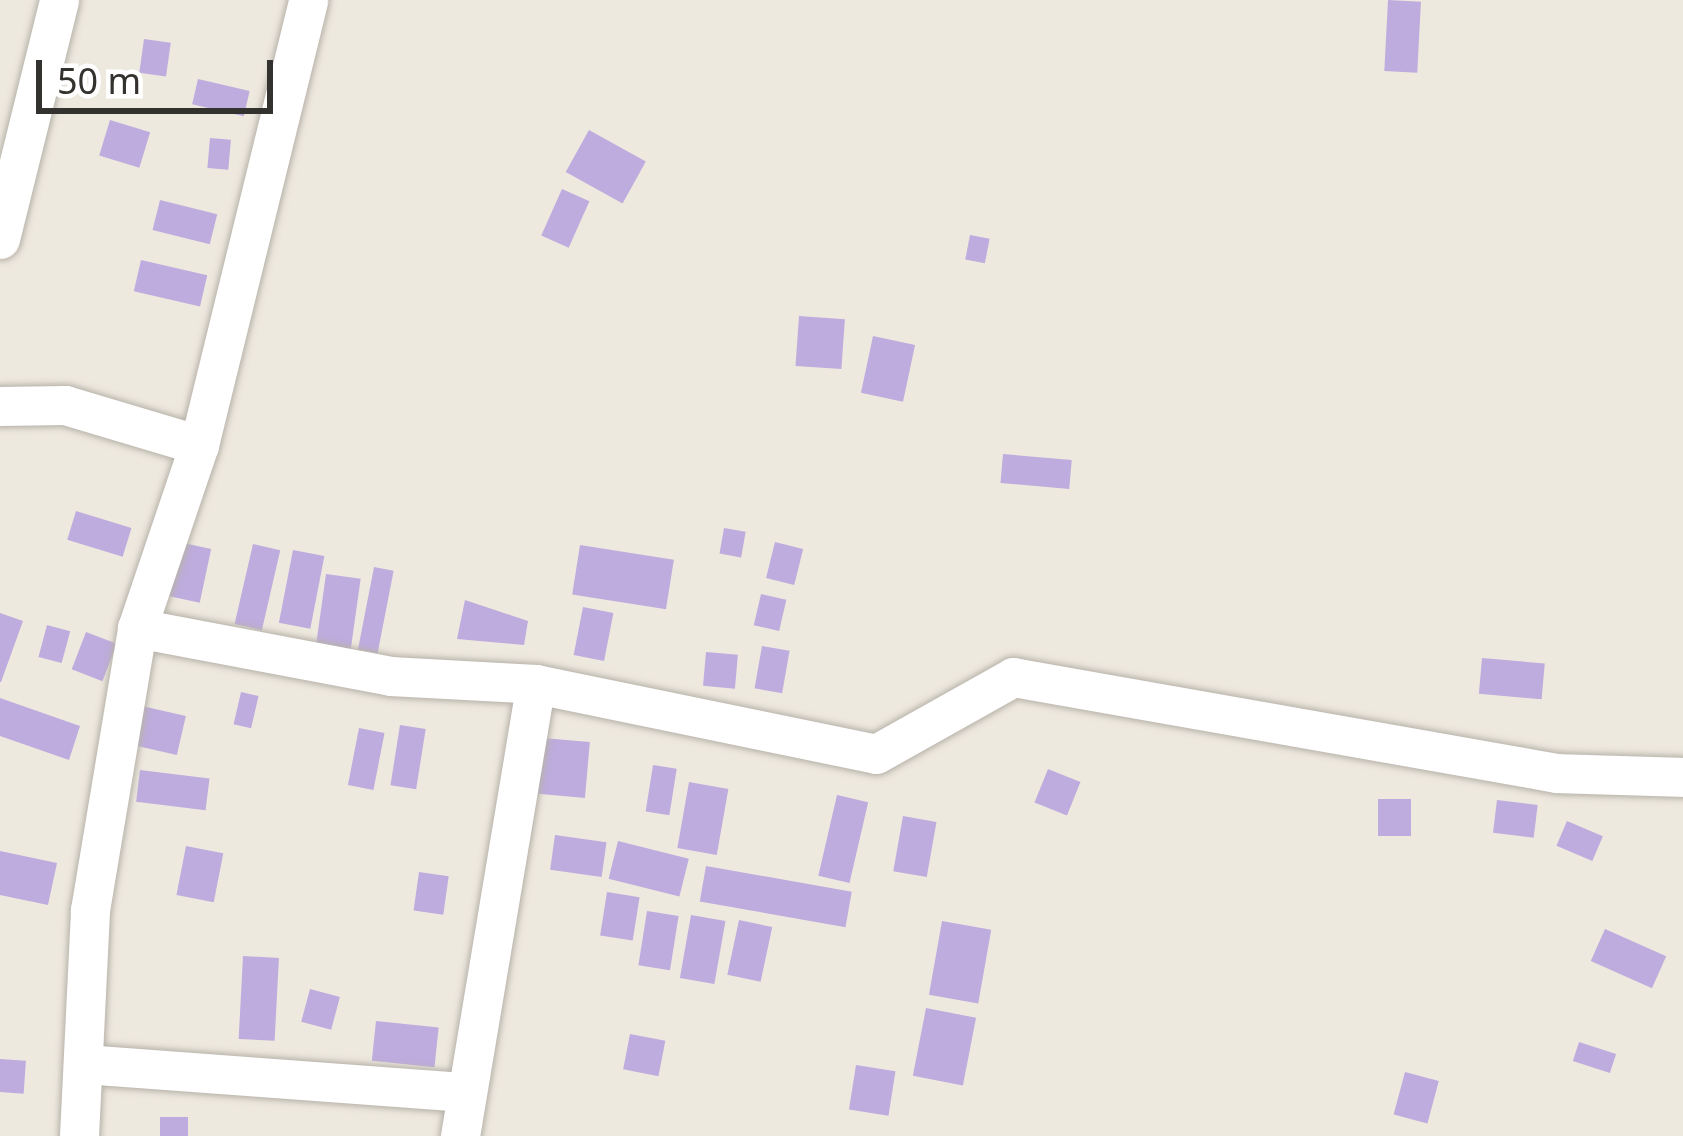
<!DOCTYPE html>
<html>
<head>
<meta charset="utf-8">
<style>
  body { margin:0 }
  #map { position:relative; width:1683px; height:1136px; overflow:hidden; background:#eee9df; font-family:"Noto Sans",sans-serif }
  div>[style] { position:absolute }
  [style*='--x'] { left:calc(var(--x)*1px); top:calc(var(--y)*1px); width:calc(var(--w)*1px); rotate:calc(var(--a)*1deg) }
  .building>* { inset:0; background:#beacde; transform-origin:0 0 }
  .roads { filter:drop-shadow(0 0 3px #b7b2a9) drop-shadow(0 0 3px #b7b2a9) }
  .minor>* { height:39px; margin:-19.5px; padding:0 19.5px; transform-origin:19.5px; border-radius:19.5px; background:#fff }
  span { translate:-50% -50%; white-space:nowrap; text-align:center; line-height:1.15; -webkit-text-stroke:10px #fff; paint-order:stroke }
  .scale { position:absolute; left:36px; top:60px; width:237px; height:54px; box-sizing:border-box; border:6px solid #34322e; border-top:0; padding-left:15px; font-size:36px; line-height:42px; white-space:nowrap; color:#34322e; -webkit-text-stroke:9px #fff; paint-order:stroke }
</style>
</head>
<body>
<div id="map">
  <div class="building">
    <i style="left:1388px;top:0;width:33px;height:71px;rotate:3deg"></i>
    <i style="left:144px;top:39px;width:27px;height:34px;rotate:8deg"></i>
    <i style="left:198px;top:79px;width:53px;height:26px;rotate:13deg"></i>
    <i style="left:110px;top:120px;width:42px;height:37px;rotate:17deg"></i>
    <i style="left:589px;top:130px;width:65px;height:48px;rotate:29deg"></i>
    <i style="left:210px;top:138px;width:21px;height:30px;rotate:5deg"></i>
    <i style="left:562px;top:189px;width:30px;height:51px;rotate:24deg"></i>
    <i style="left:160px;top:200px;width:59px;height:31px;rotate:14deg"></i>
    <i style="left:970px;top:235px;width:20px;height:25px;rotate:11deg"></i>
    <i style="left:141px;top:260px;width:68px;height:32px;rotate:13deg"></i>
    <i style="left:799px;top:316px;width:46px;height:50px;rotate:4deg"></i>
    <i style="left:873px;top:336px;width:43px;height:58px;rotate:12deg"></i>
    <i style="left:1003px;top:454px;width:69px;height:29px;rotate:5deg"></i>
    <i style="left:76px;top:511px;width:58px;height:30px;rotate:17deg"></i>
    <i style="left:724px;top:528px;width:22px;height:26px;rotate:10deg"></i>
    <i style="left:174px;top:541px;width:38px;height:55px;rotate:12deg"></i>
    <i style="left:775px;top:542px;width:29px;height:37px;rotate:14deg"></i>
    <i style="left:253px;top:544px;width:28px;height:82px;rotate:13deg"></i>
    <i style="left:580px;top:545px;width:95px;height:50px;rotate:9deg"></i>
    <i style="left:293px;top:550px;width:32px;height:74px;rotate:11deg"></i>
    <i style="left:374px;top:567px;width:20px;height:84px;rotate:11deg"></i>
    <i style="left:326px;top:574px;width:35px;height:77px;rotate:8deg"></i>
    <i style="left:761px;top:594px;width:26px;height:32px;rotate:13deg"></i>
    <i style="clip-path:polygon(465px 600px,528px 621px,524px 645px,457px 639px)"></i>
    <i style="left:583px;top:607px;width:31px;height:49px;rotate:11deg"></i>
    <i style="clip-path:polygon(0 613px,23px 621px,1px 682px,0 682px)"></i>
    <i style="left:47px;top:625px;width:24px;height:33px;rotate:15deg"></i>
    <i style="left:86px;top:632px;width:33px;height:40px;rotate:21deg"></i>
    <i style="left:762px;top:646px;width:28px;height:43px;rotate:10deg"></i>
    <i style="left:706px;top:652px;width:32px;height:34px;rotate:5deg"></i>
    <i style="left:1482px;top:658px;width:63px;height:36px;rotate:5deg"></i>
    <i style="left:241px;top:692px;width:18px;height:33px;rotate:13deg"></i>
    <i style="clip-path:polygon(0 698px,80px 726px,69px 760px,0 736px)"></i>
    <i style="left:142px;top:706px;width:45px;height:40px;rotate:13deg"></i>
    <i style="left:400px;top:725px;width:26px;height:61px;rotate:9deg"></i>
    <i style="left:359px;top:728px;width:26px;height:58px;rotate:11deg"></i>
    <i style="left:543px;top:738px;width:47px;height:56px;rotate:5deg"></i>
    <i style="left:653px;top:765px;width:24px;height:47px;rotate:9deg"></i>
    <i style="left:1048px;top:769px;width:35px;height:36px;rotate:22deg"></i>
    <i style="left:140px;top:770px;width:70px;height:32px;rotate:7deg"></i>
    <i style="left:689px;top:782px;width:40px;height:67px;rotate:10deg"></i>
    <i style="left:837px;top:795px;width:32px;height:83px;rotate:13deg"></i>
    <i style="left:1378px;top:799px;width:33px;height:37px"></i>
    <i style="left:1497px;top:800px;width:41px;height:33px;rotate:7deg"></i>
    <i style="left:903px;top:816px;width:34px;height:56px;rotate:10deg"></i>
    <i style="left:1567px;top:821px;width:39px;height:27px;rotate:23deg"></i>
    <i style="left:555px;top:835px;width:52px;height:35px;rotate:8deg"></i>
    <i style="left:618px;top:841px;width:73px;height:39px;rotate:14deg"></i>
    <i style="left:186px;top:846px;width:38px;height:50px;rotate:11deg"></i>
    <i style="clip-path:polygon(0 851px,57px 863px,48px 905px,0 895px)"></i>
    <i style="left:706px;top:866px;width:148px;height:36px;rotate:10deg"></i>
    <i style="left:419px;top:872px;width:30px;height:39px;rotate:8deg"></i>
    <i style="left:607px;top:892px;width:33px;height:44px;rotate:9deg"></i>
    <i style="left:647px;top:911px;width:32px;height:55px;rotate:9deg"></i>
    <i style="left:691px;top:915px;width:35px;height:64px;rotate:10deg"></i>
    <i style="left:739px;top:920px;width:34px;height:56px;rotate:12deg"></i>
    <i style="left:942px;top:921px;width:50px;height:75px;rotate:10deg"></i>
    <i style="left:1605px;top:929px;width:67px;height:35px;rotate:24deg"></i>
    <i style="left:243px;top:956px;width:36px;height:83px;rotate:3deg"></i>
    <i style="left:310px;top:989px;width:31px;height:34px;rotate:15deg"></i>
    <i style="left:926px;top:1008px;width:51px;height:69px;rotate:11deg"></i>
    <i style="left:376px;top:1021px;width:63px;height:40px;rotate:6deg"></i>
    <i style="left:630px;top:1034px;width:36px;height:36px;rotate:11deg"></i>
    <i style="left:1579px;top:1042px;width:39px;height:20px;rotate:18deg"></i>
    <i style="left:0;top:1059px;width:26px;height:33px;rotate:4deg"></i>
    <i style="left:856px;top:1065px;width:40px;height:45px;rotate:9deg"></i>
    <i style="left:1405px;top:1072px;width:35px;height:44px;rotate:15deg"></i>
    <i style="left:160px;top:1117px;width:28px;height:19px"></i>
  </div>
  <div class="roads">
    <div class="minor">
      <i style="--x:0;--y:239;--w:246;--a:-76.1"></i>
      <i style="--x:0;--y:406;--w:65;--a:-0.9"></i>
      <i style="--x:65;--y:405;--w:140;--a:16.6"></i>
      <i style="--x:137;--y:628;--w:193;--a:-71.3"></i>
      <i style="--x:199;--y:445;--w:458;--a:-76.2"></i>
      <i style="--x:83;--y:1064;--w:381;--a:4.2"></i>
      <i style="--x:79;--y:1136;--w:226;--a:-87.2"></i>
      <i style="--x:90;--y:910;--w:286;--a:-80.5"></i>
      <i style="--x:137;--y:628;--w:258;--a:10.7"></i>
      <i style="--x:390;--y:676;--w:146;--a:3.1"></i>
      <i style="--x:460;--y:1136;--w:458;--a:-80.5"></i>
      <i style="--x:536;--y:684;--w:347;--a:11.6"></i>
      <i style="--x:876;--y:754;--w:157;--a:-29.3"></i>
      <i style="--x:1013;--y:677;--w:552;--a:10.01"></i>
      <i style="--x:1557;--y:773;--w:126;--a:1.8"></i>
    </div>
  </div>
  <div class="scale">50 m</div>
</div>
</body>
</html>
